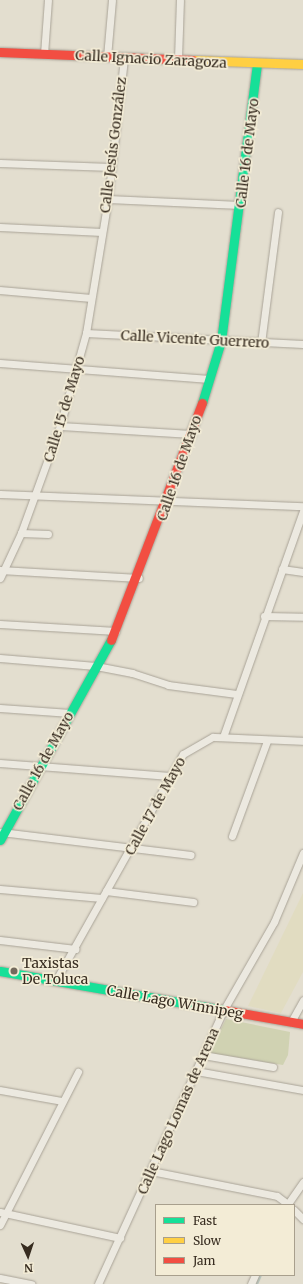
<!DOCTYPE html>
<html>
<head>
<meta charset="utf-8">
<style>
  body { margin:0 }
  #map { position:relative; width:303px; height:1284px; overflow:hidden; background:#e3decf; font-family:Merriweather,serif }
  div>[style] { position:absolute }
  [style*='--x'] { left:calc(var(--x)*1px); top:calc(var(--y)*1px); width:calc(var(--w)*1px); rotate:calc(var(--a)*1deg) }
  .farmland>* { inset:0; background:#e1dcc1 }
  .green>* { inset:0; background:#d0d2b2 }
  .stream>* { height:2.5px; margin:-1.25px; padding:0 1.25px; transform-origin:1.25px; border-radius:1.25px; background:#bac8c0 }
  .roads { filter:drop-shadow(0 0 1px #a9a397) drop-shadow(0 0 1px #a9a397) }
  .street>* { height:7px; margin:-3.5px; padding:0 3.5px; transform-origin:3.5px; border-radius:3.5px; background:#ece9e0 }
  .fast>* { height:9px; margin:-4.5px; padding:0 4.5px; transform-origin:4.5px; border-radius:4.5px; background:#16e098 }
  .slow>* { height:9px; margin:-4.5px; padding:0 4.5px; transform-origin:4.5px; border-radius:4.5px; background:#ffcf43 }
  .jam>* { height:9px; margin:-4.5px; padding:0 4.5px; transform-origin:4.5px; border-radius:4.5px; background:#f24e42 }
  .dots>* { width:11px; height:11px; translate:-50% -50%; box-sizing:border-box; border:2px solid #f3ecd6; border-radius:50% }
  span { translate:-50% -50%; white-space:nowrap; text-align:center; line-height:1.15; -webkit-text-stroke:3.5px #f3ecd6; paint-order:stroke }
  .street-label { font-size:14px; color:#372c20 }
  .poi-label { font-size:14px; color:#372c20 }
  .left { translate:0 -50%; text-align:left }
  .legend { position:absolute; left:155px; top:1204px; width:140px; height:72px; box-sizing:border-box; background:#f3ecd6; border:1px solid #a89f8d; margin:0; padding:5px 7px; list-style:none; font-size:12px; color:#372c20 }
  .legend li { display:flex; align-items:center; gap:8px; height:20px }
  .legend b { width:20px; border:1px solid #a89f8d }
  .north { position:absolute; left:8px; top:1236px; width:40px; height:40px; -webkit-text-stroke:3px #f3ecd6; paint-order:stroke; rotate:177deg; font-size:11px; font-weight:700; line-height:16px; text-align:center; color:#372c20 }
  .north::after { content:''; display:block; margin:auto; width:14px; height:18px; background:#372c20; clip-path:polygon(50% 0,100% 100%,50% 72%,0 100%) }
</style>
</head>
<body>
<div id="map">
  <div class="farmland">
    <i style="clip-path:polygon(303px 893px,303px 972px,281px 1013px,248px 1006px)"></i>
  </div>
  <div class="green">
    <i style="clip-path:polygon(226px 1019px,290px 1032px,288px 1055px,283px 1065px,209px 1053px)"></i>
  </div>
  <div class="stream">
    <i style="--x:256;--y:1284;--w:10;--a:-66"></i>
  </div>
  <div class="roads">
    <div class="street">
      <i style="--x:44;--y:54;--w:54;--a:-85.8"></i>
      <i style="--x:107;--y:57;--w:57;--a:-85"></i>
      <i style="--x:178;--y:59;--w:59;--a:-88.1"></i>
      <i style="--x:0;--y:163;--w:111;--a:2.1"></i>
      <i style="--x:108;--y:199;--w:132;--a:2.6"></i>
      <i style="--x:0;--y:227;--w:102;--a:2.8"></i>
      <i style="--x:0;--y:290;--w:91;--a:5"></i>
      <i style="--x:86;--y:333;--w:217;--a:2.9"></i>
      <i style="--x:261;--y:343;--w:132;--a:-82.6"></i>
      <i style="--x:0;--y:363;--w:210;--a:4.4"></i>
      <i style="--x:60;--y:426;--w:132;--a:3.5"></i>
      <i style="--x:0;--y:494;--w:303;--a:2.3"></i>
      <i style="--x:21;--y:533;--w:27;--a:2"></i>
      <i style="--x:282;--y:569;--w:21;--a:8"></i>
      <i style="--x:0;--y:570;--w:139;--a:3.3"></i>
      <i style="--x:0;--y:578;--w:50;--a:-65"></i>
      <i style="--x:21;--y:533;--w:114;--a:-70"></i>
      <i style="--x:60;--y:426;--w:97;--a:-74.4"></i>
      <i style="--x:86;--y:333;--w:136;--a:-80.7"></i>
      <i style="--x:108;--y:199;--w:142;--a:-83.5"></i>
      <i style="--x:264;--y:616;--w:39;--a:1"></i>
      <i style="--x:0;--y:624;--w:116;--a:3.5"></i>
      <i style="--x:0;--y:658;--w:96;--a:4.8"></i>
      <i style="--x:96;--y:666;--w:37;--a:11"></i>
      <i style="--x:132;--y:673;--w:38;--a:18"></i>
      <i style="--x:168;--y:685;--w:69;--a:7.5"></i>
      <i style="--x:0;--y:708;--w:70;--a:4.1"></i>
      <i style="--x:223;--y:737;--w:240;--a:-70.5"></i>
      <i style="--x:0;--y:763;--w:170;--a:4.4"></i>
      <i style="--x:1;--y:832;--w:191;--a:6.9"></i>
      <i style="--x:232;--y:836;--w:101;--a:-69.8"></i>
      <i style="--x:0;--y:889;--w:102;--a:5"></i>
      <i style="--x:106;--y:891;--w:88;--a:7.2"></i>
      <i style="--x:0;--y:940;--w:76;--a:6.8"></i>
      <i style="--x:56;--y:980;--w:259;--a:-60.7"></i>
      <i style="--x:183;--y:754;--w:34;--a:-30"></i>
      <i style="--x:213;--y:737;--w:90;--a:2.5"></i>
      <i style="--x:291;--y:1022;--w:25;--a:-61"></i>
      <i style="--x:203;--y:1055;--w:71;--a:9.7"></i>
      <i style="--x:196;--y:1071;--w:109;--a:10.1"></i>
      <i style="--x:0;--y:1090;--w:63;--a:10.1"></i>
      <i style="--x:151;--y:1171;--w:128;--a:11.2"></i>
      <i style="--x:277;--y:1196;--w:15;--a:37"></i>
      <i style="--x:287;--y:1205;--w:28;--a:-55"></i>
      <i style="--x:294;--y:1210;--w:13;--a:45"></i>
      <i style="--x:0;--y:1212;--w:123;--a:12.2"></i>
      <i style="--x:0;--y:1225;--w:172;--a:-63"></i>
      <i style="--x:0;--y:1278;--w:32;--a:11"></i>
      <i style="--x:98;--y:1284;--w:300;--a:-65.4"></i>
      <i style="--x:223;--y:1011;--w:103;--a:-60.2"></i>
      <i style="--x:274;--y:922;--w:75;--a:-67.2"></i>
      <i style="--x:251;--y:1284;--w:10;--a:-66"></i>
    </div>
    <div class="fast">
      <i style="--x:202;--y:403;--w:65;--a:-73"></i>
      <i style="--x:221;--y:341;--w:279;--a:-82.6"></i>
      <i style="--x:0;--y:840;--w:229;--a:-61"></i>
      <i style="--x:0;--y:971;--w:227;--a:9.9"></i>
    </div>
    <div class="slow">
      <i style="--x:193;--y:60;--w:110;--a:2.1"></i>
    </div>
    <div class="jam">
      <i style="--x:0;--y:52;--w:193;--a:2.4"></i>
      <i style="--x:111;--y:640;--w:254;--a:-69"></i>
      <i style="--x:224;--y:1010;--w:80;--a:10"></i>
    </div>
  </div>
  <div class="dots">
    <i style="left:14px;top:971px;background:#736a5d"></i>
  </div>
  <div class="street-label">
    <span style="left:151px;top:59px;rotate:3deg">Calle Ignacio Zaragoza</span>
    <span style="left:113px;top:145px;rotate:-83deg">Calle Jesús González</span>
    <span style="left:247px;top:153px;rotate:-83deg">Calle 16 de Mayo</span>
    <span style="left:195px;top:339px;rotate:3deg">Calle Vicente Guerrero</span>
    <span style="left:64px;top:409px;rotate:-73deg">Calle 15 de Mayo</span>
    <span style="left:179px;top:468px;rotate:-71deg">Calle 16 de Mayo</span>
    <span style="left:43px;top:761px;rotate:-61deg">Calle 16 de Mayo</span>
    <span style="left:155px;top:806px;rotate:-61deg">Calle 17 de Mayo</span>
    <span style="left:175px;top:1002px;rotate:10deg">Calle Lago Winnipeg</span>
    <span style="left:178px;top:1111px;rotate:-66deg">Calle Lago Lomas de Arena</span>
  </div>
  <div class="poi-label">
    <span class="left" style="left:22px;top:971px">Taxistas<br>De Toluca</span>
  </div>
  <ul class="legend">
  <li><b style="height:5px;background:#16e098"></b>Fast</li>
  <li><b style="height:5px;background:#ffcf43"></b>Slow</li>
  <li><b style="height:5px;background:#f24e42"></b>Jam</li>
  </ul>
  <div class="north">N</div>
</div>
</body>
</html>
